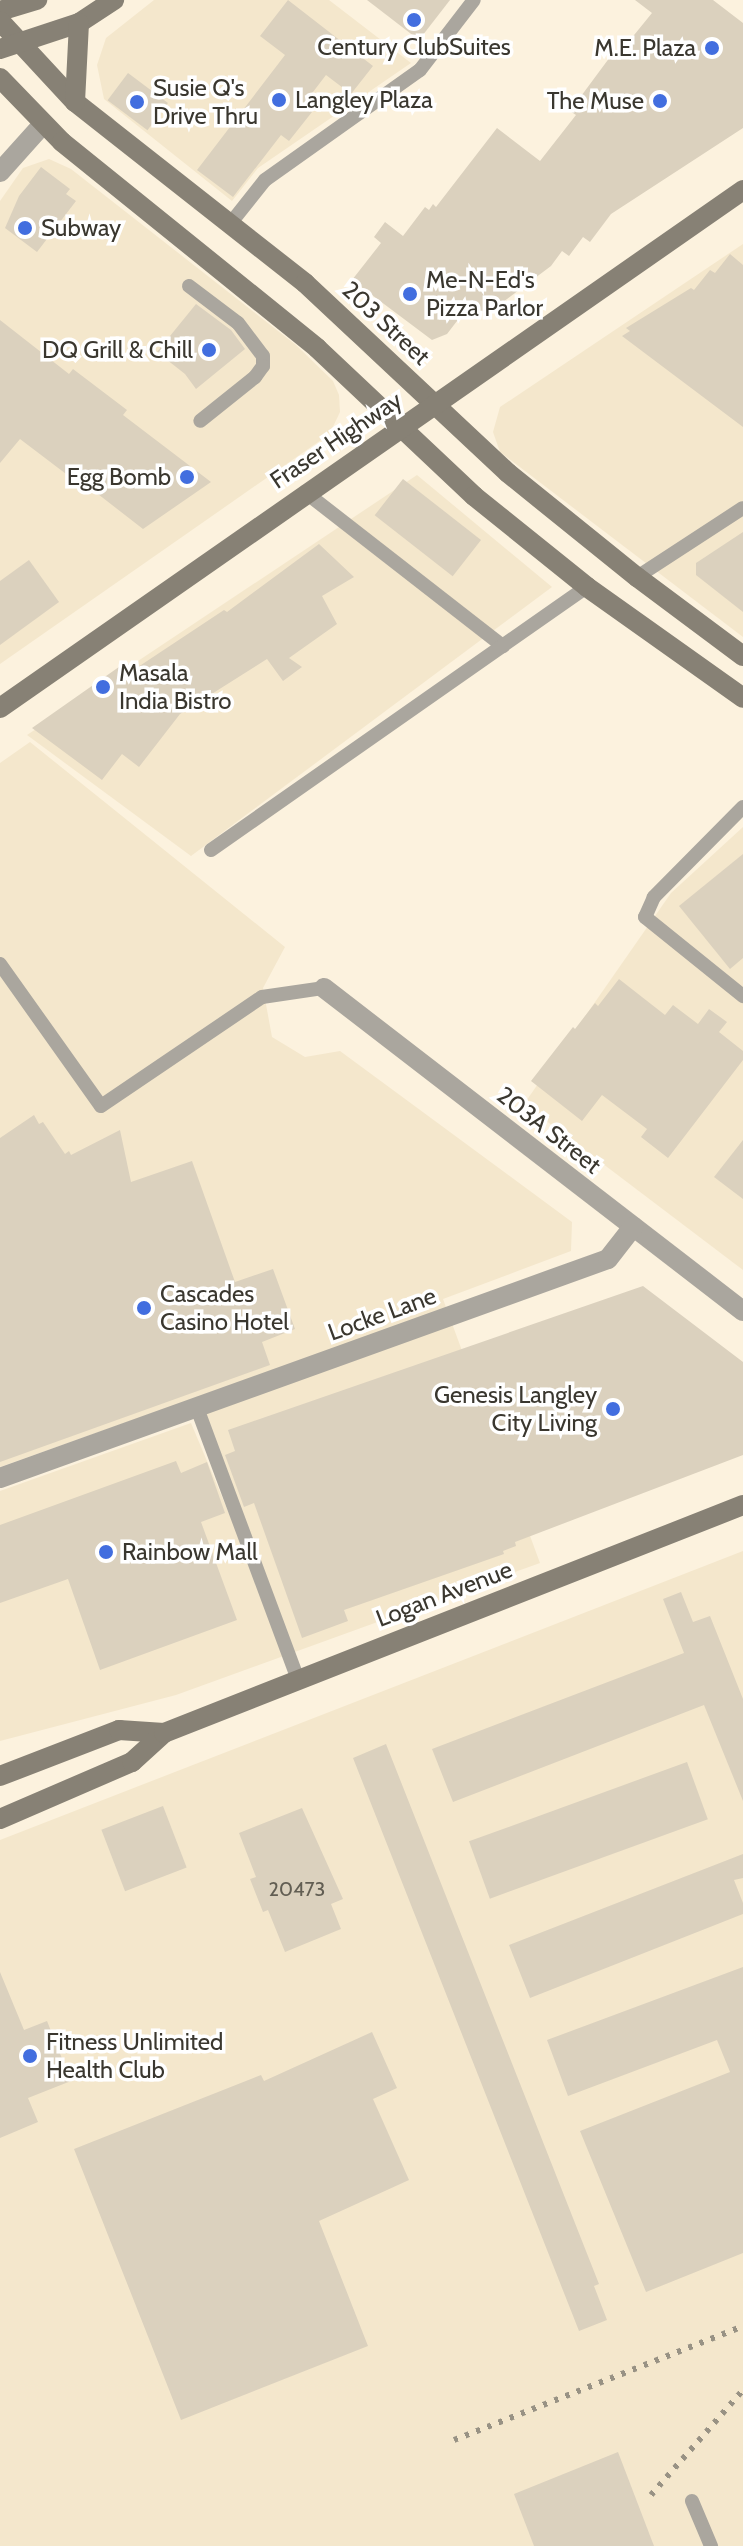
<!DOCTYPE html>
<html>
<head>
<meta charset="utf-8">
<style>
  body { margin:0 }
  #map { position:relative; width:743px; height:2546px; overflow:hidden; background:#fcf2de; font-family:Cabin,sans-serif }
  div>[style] { position:absolute }
  [style*='--x'] { left:calc(var(--x)*1px); top:calc(var(--y)*1px); width:calc(var(--w)*1px); rotate:calc(var(--a)*1deg) }
  .built>* { inset:0; background:#f4e7cc }
  .building>* { inset:0; background:#dbd1be; transform-origin:0 0 }
  .service>* { height:14px; margin:-7px; padding:0 7px; transform-origin:7px; border-radius:7px; background:#aaa69e }
  .minor>* { height:20px; margin:-10px; padding:0 10px; transform-origin:10px; border-radius:10px; background:#aaa69e }
  .tertiary>* { height:20px; margin:-10px; padding:0 10px; transform-origin:10px; border-radius:10px; background:#aaa69e }
  .secondary>* { height:20px; margin:-10px; padding:0 10px; transform-origin:10px; border-radius:10px; background:#878175 }
  .rail>* { height:6px; margin-top:-3px; transform-origin:0; background:repeating-linear-gradient(90deg,#989284 0 4px,transparent 0 12px) }
  .dots>* { width:22px; height:22px; translate:-50% -50%; box-sizing:border-box; border:4px solid #fff; border-radius:50% }
  span { translate:-50% -50%; white-space:nowrap; text-align:center; line-height:1.15; -webkit-text-stroke:7px #fff; paint-order:stroke }
  .number-label { font-size:20px; color:#625e53 }
  .number-label span { -webkit-text-stroke-width:0 }
  .poi-label { font-size:24px; color:#3a372f }
  .right { translate:-100% -50%; text-align:right }
  .left { translate:0 -50%; text-align:left }
  .street-label { font-size:24px; color:#3a372f }
</style>
</head>
<body>
<div id="map">
  <div class="built">
    <i style="clip-path:polygon(154px 0,329px 0,411px 63px,258px 168px,232px 201px,104px 99px,97px 65px,106px 38px)"></i>
    <i style="clip-path:polygon(49px 159px,71px 169px,296px 345px,333px 381px,339px 395px,340px 412px,331px 431px,321px 440px,0 664px,0 201px,23px 168px)"></i>
    <i style="clip-path:polygon(743px 244px,743px 637px,500px 452px,493px 432px,500px 407px)"></i>
    <i style="clip-path:polygon(417px 475px,552px 587px,191px 856px,27px 735px)"></i>
    <i style="clip-path:polygon(30px 742px,285px 947px,263px 988px,272px 1037px,305px 1057px,340px 1051px,572px 1222px,571px 1251px,443px 1299px,540px 1563px,176px 1695px,0 1741px,0 1491px,191px 1423px,280px 1635px,198px 1397px,0 1467px,0 763px)"></i>
    <i style="clip-path:polygon(743px 827px,743px 1270px,524px 1104px,671px 893px)"></i>
    <i style="clip-path:polygon(743px 1551px,743px 2546px,0 2546px,0 1840px)"></i>
  </div>
  <div class="building">
    <i style="clip-path:polygon(288px 0,373px 66px,351px 94px,326px 75px,303px 105px,312px 112px,289px 141px,281px 135px,233px 197px,197px 170px,285px 55px,260px 36px)"></i>
    <i style="clip-path:polygon(367px 0,450px 0,419px 40px)"></i>
    <i style="clip-path:polygon(635px 0,713px 0,743px 23px,743px 128px,611px 214px,590px 242px,583px 237px,569px 256px,562px 251px,551px 266px,503px 302px,476px 315px,467px 308px,447px 334px,432px 340px,352px 280px,381px 243px,374px 237px,385px 222px,403px 236px,425px 207px,429px 210px,433px 204px,436px 207px,497px 128px,540px 161px,576px 115px,570px 111px,613px 53px,617px 56px,652px 13px)"></i>
    <i style="left:128px;top:73px;width:50px;height:34px;rotate:37deg"></i>
    <i style="clip-path:polygon(41px 167px,70px 189px,66px 194px,76px 201px,37px 252px,5px 228px,19px 196px)"></i>
    <i style="clip-path:polygon(730px 254px,743px 265px,743px 427px,622px 336px,630px 331px,626px 328px,691px 288px,694px 290px,710px 270px,715px 273px)"></i>
    <i style="clip-path:polygon(196px 304px,231px 330px,245px 349px,196px 389px,185px 374px,157px 352px)"></i>
    <i style="clip-path:polygon(0 320px,69px 374px,73px 369px,127px 410px,123px 415px,211px 482px,143px 529px,76px 477px,74px 480px,20px 439px,0 463px)"></i>
    <i style="left:403px;top:479px;width:99px;height:46px;rotate:38deg"></i>
    <i style="clip-path:polygon(743px 532px,743px 612px,696px 575px,696px 563px)"></i>
    <i style="clip-path:polygon(319px 544px,354px 577px,322px 596px,337px 624px,289px 658px,302px 667px,283px 681px,267px 659px,180px 714px,139px 767px,122px 754px,102px 780px,32px 728px,126px 662px,135px 669px,224px 610px,227px 612px)"></i>
    <i style="clip-path:polygon(29px 560px,59px 602px,0 645px,0 581px)"></i>
    <i style="clip-path:polygon(743px 854px,743px 958px,730px 969px,679px 906px)"></i>
    <i style="clip-path:polygon(619px 979px,665px 1015px,673px 1005px,698px 1024px,709px 1009px,727px 1022px,719px 1032px,743px 1051px,743px 1060px,668px 1158px,641px 1137px,647px 1129px,602px 1095px,582px 1121px,531px 1081px,573px 1027px,575px 1029px,595px 1003px,598px 1006px)"></i>
    <i style="clip-path:polygon(34px 1115px,39px 1124px,43px 1122px,65px 1154px,69px 1151px,71px 1155px,120px 1130px,131px 1182px,192px 1161px,235px 1282px,273px 1269px,295px 1329px,262px 1342px,270px 1365px,0 1462px,0 1138px)"></i>
    <i style="clip-path:polygon(743px 1140px,743px 1199px,714px 1177px)"></i>
    <i style="clip-path:polygon(643px 1286px,743px 1362px,743px 1455px,515px 1542px,516px 1546px,503px 1551px,504px 1554px,344px 1610px,348px 1621px,302px 1638px,254px 1503px,244px 1507px,225px 1455px,235px 1451px,228px 1430px)"></i>
    <i style="clip-path:polygon(176px 1461px,181px 1473px,207px 1462px,225px 1513px,201px 1522px,237px 1620px,100px 1670px,68px 1579px,0 1603px,0 1525px)"></i>
    <i style="clip-path:polygon(681px 1592px,693px 1622px,710px 1616px,743px 1699px,743px 1801px,704px 1705px,453px 1802px,432px 1749px,684px 1653px,663px 1599px)"></i>
    <i style="clip-path:polygon(386px 1744px,599px 2284px,594px 2286px,607px 2320px,579px 2331px,353px 1758px)"></i>
    <i style="left:687px;top:1762px;width:61px;height:232px;rotate:70deg"></i>
    <i style="left:163px;top:1806px;width:66px;height:66px;rotate:69deg"></i>
    <i style="clip-path:polygon(302px 1808px,343px 1899px,331px 1904px,341px 1929px,285px 1952px,268px 1910px,263px 1912px,250px 1879px,256px 1877px,239px 1833px)"></i>
    <i style="clip-path:polygon(743px 1854px,743px 1878px,734px 1880px,743px 1903px,743px 1914px,530px 1998px,509px 1945px)"></i>
    <i style="clip-path:polygon(743px 1967px,743px 2253px,646px 2292px,580px 2131px,730px 2072px,717px 2040px,568px 2096px,547px 2040px)"></i>
    <i style="clip-path:polygon(0 1972px,24px 2030px,47px 2021px,71px 2081px,28px 2098px,38px 2122px,0 2138px)"></i>
    <i style="clip-path:polygon(372px 2032px,397px 2088px,373px 2099px,409px 2180px,319px 2221px,368px 2346px,181px 2420px,74px 2149px,261px 2075px,264px 2081px)"></i>
    <i style="clip-path:polygon(618px 2452px,654px 2546px,534px 2546px,514px 2494px)"></i>
  </div>
  <div class="service">
    <i style="--x:230;--y:224;--w:56;--a:-51.5"></i>
    <i style="--x:265;--y:180;--w:190;--a:-35.4"></i>
    <i style="--x:420;--y:70;--w:88;--a:-52.4"></i>
    <i style="--x:189;--y:286;--w:61;--a:37.1"></i>
    <i style="--x:238;--y:323;--w:41;--a:52.9"></i>
    <i style="--x:263;--y:356;--w:10;--a:90"></i>
    <i style="--x:263;--y:366;--w:14;--a:126"></i>
    <i style="--x:255;--y:377;--w:70;--a:141.3"></i>
    <i style="--x:305;--y:492;--w:251;--a:37.9"></i>
    <i style="--x:637;--y:577;--w:126;--a:-33.1"></i>
    <i style="--x:743;--y:807;--w:127;--a:134.7"></i>
    <i style="--x:654;--y:897;--w:22;--a:114"></i>
    <i style="--x:645;--y:917;--w:126;--a:38.9"></i>
    <i style="--x:211;--y:850;--w:459;--a:-35"></i>
    <i style="--x:0;--y:964;--w:174;--a:54.6"></i>
    <i style="--x:101;--y:1106;--w:194;--a:-34.1"></i>
    <i style="--x:262;--y:997;--w:63;--a:-8.3"></i>
    <i style="--x:197;--y:1408;--w:290;--a:69.6"></i>
    <i style="--x:692;--y:2501;--w:49;--a:67.1"></i>
  </div>
  <div class="minor">
    <i style="--x:324;--y:988;--w:529;--a:37.63"></i>
    <i style="--x:0;--y:1478;--w:646;--a:-19.81"></i>
    <i style="--x:608;--y:1259;--w:41;--a:-52"></i>
  </div>
  <div class="tertiary">
    <i style="--x:0;--y:172;--w:64;--a:-48.1"></i>
  </div>
  <div class="secondary">
    <i style="--x:0;--y:11;--w:39;--a:-17"></i>
    <i style="--x:0;--y:21;--w:110;--a:47.2"></i>
    <i style="--x:75;--y:102;--w:293;--a:38.2"></i>
    <i style="--x:305;--y:283;--w:278;--a:43.1"></i>
    <i style="--x:508;--y:473;--w:166;--a:38.9"></i>
    <i style="--x:637;--y:577;--w:132;--a:36.7"></i>
    <i style="--x:0;--y:49;--w:83;--a:-18.2"></i>
    <i style="--x:79;--y:23;--w:42;--a:-33.3"></i>
    <i style="--x:0;--y:78;--w:89;--a:45.9"></i>
    <i style="--x:62;--y:142;--w:328;--a:38.9"></i>
    <i style="--x:317;--y:348;--w:216;--a:43.3"></i>
    <i style="--x:474;--y:496;--w:145;--a:38.8"></i>
    <i style="--x:587;--y:587;--w:191;--a:35.4"></i>
    <i style="--x:75;--y:102;--w:79;--a:-87.1"></i>
    <i style="--x:0;--y:708;--w:906;--a:-34.88"></i>
    <i style="--x:0;--y:1776;--w:128;--a:-21.1"></i>
    <i style="--x:119;--y:1730;--w:45;--a:3.8"></i>
    <i style="--x:0;--y:1819;--w:144;--a:-23.4"></i>
    <i style="--x:132;--y:1762;--w:43;--a:-42.2"></i>
    <i style="--x:164;--y:1733;--w:622;--a:-21.49"></i>
  </div>
  <div class="rail">
    <i style="--x:454;--y:2440;--w:311;--a:-21.5"></i>
    <i style="--x:651;--y:2495;--w:140;--a:-48.8"></i>
  </div>
  <div class="dots">
    <i style="left:414px;top:20px;background:#426edf"></i>
    <i style="left:712px;top:48px;background:#426edf"></i>
    <i style="left:279px;top:100px;background:#426edf"></i>
    <i style="left:660px;top:101px;background:#426edf"></i>
    <i style="left:137px;top:102px;background:#426edf"></i>
    <i style="left:25px;top:228px;background:#426edf"></i>
    <i style="left:410px;top:294px;background:#426edf"></i>
    <i style="left:209px;top:350px;background:#426edf"></i>
    <i style="left:187px;top:477px;background:#426edf"></i>
    <i style="left:103px;top:687px;background:#426edf"></i>
    <i style="left:144px;top:1308px;background:#426edf"></i>
    <i style="left:613px;top:1409px;background:#426edf"></i>
    <i style="left:106px;top:1552px;background:#426edf"></i>
    <i style="left:30px;top:2056px;background:#426edf"></i>
  </div>
  <div class="number-label">
    <span style="left:297px;top:1889px">20473</span>
  </div>
  <div class="poi-label">
    <span style="left:414px;top:47px">Century ClubSuites</span>
    <span class="right" style="left:696px;top:48px">M.E. Plaza</span>
    <span class="left" style="left:153px;top:102px">Susie Q's<br>Drive Thru</span>
    <span class="left" style="left:295px;top:100px">Langley Plaza</span>
    <span class="right" style="left:644px;top:101px">The Muse</span>
    <span class="left" style="left:41px;top:228px">Subway</span>
    <span class="left" style="left:426px;top:294px">Me-N-Ed's<br>Pizza Parlor</span>
    <span class="right" style="left:193px;top:350px">DQ Grill &amp; Chill</span>
    <span class="right" style="left:171px;top:477px">Egg Bomb</span>
    <span class="left" style="left:119px;top:687px">Masala<br>India Bistro</span>
    <span class="left" style="left:160px;top:1308px">Cascades<br>Casino Hotel</span>
    <span class="right" style="left:597px;top:1409px">Genesis Langley<br>City Living</span>
    <span class="left" style="left:122px;top:1552px">Rainbow Mall</span>
    <span class="left" style="left:46px;top:2056px">Fitness Unlimited<br>Health Club</span>
  </div>
  <div class="street-label">
    <span style="left:386px;top:323px;rotate:43deg">203 Street</span>
    <span style="left:336px;top:440px;rotate:-34deg">Fraser Highway</span>
    <span style="left:549px;top:1130px;rotate:38deg">203A Street</span>
    <span style="left:382px;top:1314px;rotate:-20deg">Locke Lane</span>
    <span style="left:444px;top:1594px;rotate:-21deg">Logan Avenue</span>
  </div>
</div>
</body>
</html>
